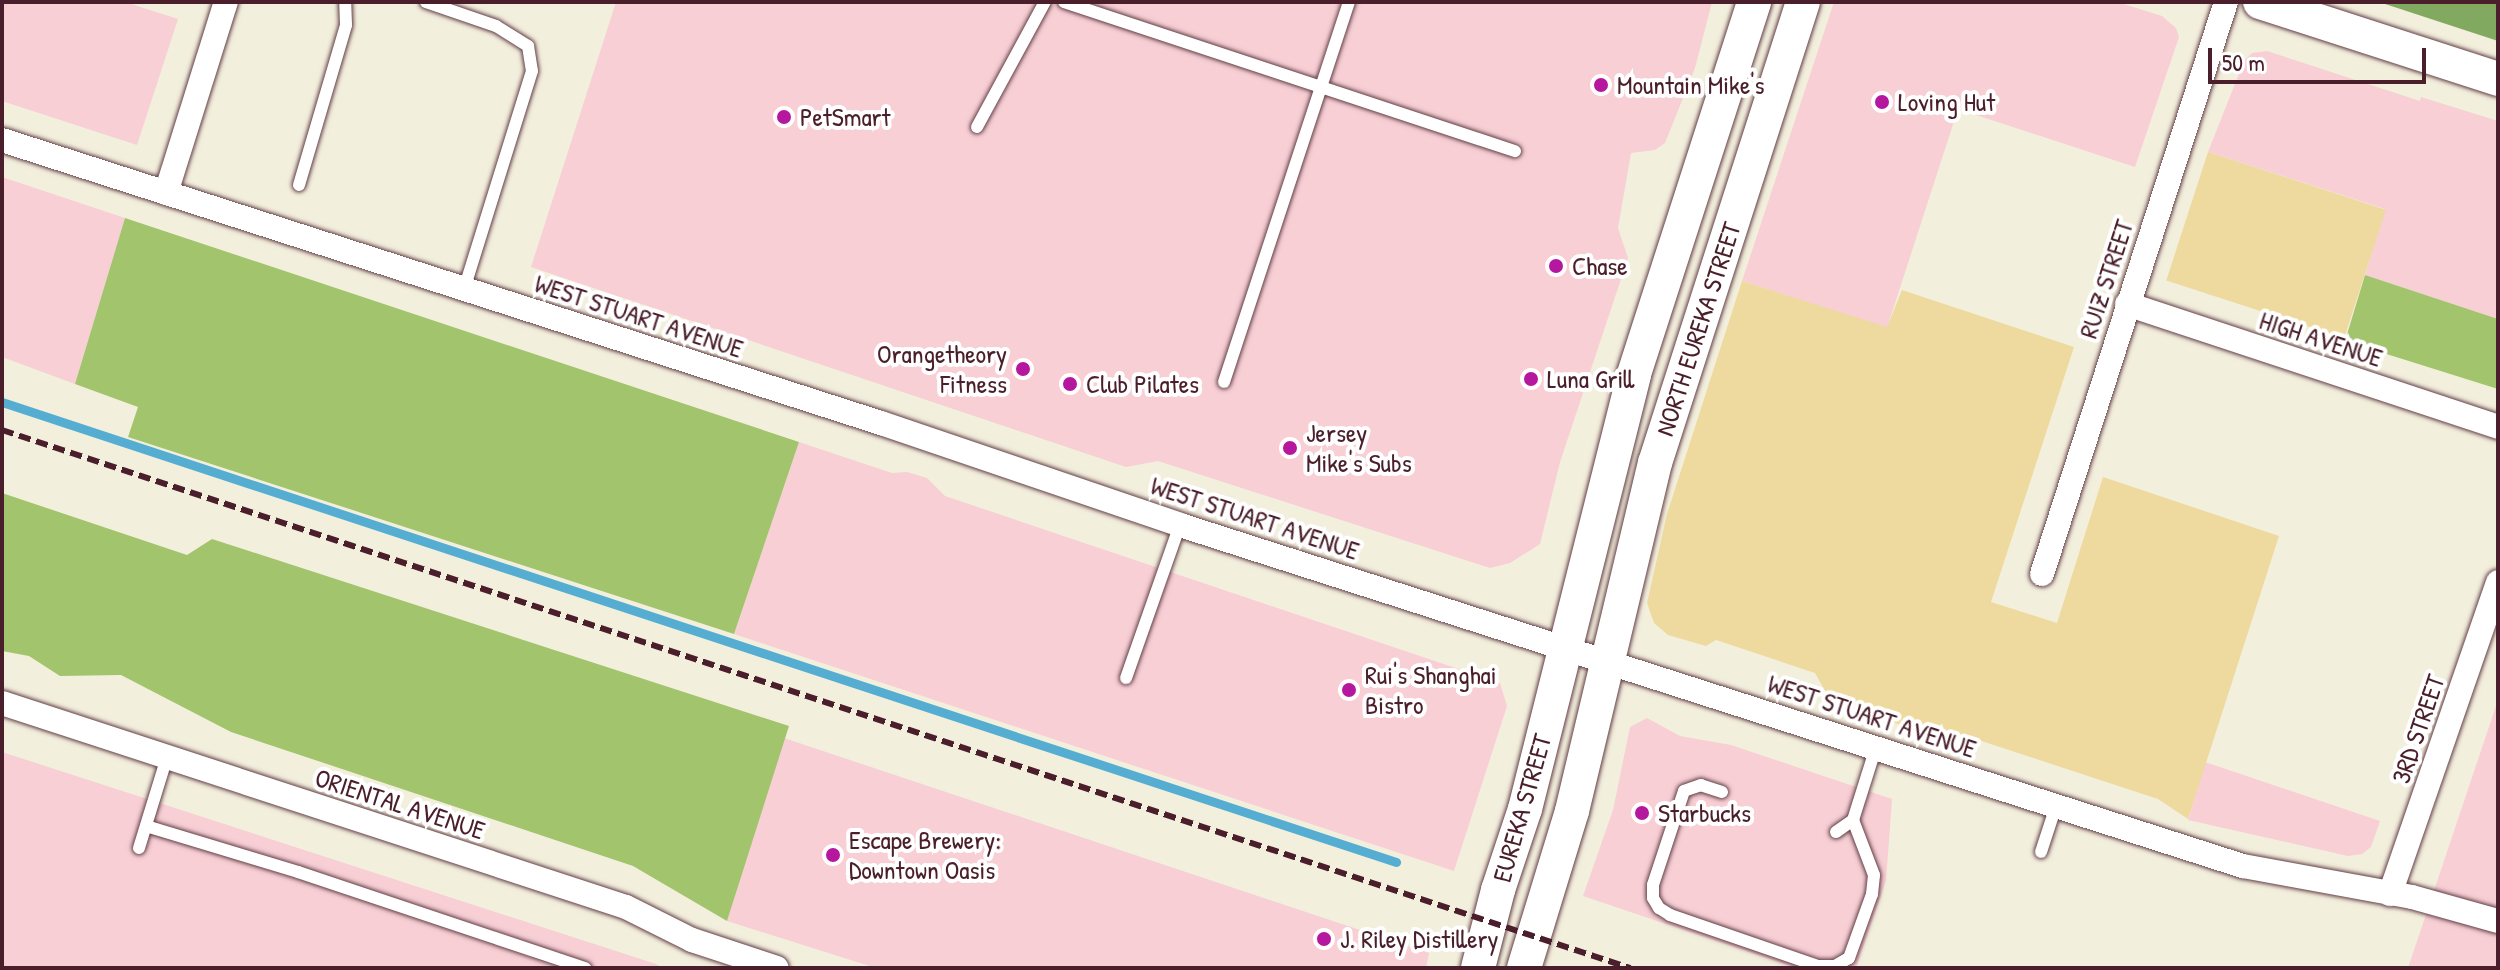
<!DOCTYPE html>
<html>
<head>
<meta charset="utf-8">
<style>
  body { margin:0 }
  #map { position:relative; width:2500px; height:970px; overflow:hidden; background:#f3efdd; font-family:"Patrick Hand",sans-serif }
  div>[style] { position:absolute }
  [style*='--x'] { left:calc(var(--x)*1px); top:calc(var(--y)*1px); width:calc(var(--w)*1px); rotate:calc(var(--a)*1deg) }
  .built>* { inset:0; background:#f7cfd5 }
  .green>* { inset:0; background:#a2c46d }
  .forest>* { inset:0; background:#81aa60 }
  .sand>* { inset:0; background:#eeda9e; transform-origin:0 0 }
  .stream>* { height:9px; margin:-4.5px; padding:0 4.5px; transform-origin:4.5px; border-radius:4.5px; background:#55aed2 }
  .roads { filter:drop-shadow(0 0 2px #633e46) drop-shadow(0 0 2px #633e46) }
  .lane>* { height:12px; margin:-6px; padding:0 6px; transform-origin:6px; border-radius:6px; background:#fff }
  .street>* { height:24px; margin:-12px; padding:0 12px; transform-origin:12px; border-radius:12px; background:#fff }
  .secondary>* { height:34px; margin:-17px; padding:0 17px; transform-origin:17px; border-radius:17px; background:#fff }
  .rail>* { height:6px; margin-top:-3px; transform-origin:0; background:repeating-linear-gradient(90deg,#4a1f2b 0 12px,transparent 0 18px) }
  .dots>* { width:22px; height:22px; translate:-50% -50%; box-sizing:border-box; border:4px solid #fff; border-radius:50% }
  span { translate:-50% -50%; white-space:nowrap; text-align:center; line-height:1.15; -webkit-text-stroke:8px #fff; paint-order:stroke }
  .poi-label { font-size:26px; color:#4a1f2b }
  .left { translate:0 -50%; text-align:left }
  .right { translate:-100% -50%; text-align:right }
  .street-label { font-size:26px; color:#4a1f2b }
  .frame { position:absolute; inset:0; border:4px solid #4a1f2b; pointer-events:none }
  .scale { position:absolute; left:2208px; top:48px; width:218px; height:36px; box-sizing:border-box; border:4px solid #4a1f2b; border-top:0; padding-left:10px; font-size:24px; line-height:28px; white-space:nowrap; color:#4a1f2b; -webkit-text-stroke:6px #fff; paint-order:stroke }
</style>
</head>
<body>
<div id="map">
  <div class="built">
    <i style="clip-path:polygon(2px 2px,125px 2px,178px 19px,137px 145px,2px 101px)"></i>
    <i style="clip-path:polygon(616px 2px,1712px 2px,1695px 68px,1665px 143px,1655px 150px,1631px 153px,1618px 228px,1628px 258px,1560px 462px,1540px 544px,1510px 563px,1490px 568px,1158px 461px,1126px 467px,531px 267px)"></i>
    <i style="clip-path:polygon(1834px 2px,2117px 2px,2162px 16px,2176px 28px,2179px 37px,2135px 167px,1958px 109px,1887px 328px,1742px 281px)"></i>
    <i style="clip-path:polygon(2267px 51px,2420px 101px,2421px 97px,2498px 121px,2498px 319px,2365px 275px,2385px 209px,2208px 152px,2244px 61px,2252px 53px)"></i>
    <i style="clip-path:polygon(2px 177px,125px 218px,75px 384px,2px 357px)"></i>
    <i style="clip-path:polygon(799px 442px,892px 473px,907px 472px,927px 478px,945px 496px,1500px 683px,1507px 706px,1454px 871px,734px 634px)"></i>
    <i style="clip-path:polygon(2498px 700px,2498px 968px,2408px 968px)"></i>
    <i style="clip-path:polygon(1647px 718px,1680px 736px,1731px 745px,1892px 799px,1886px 881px,1856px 968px,1796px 968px,1583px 896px,1613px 810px,1630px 727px)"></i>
    <i style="clip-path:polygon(784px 738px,1429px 953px,1426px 968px,876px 968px,727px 921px)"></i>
    <i style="clip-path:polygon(2px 752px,656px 964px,663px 968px,2px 968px)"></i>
    <i style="clip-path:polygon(2205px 762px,2380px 821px,2371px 847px,2362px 854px,2348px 856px,2188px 820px)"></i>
  </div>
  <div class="green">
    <i style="clip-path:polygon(125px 218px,799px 442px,734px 634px,128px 437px,138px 407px,75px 384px)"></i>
    <i style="clip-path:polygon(2365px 275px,2498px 319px,2498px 389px,2345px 341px)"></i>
    <i style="clip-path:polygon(2px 493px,187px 555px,212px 539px,789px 726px,727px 921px,633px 866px,231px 732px,121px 675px,60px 676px,29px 656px,2px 651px)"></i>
  </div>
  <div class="forest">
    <i style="clip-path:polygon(2379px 2px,2498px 2px,2498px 41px)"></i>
  </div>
  <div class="sand">
    <i style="left:2208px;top:152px;width:187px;height:135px;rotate:18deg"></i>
    <i style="clip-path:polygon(1742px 281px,1887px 327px,1902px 290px,2074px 347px,1991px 602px,2057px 623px,2103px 477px,2279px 536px,2188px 819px,2158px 799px,1948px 730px,1933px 735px,1832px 703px,1815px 673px,1716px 640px,1706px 646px,1668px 635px,1654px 623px,1647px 603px,1667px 514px)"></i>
  </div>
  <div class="stream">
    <i style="--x:2;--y:402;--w:1468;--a:18.26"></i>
  </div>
  <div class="roads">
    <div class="lane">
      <i style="--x:426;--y:2;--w:74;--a:18.9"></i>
      <i style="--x:496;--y:26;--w:38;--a:32"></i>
      <i style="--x:528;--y:46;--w:25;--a:81"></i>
      <i style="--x:532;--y:71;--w:228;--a:107.3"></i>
      <i style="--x:1064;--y:2;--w:475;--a:18.3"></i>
      <i style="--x:977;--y:127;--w:142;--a:-61.5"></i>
      <i style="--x:299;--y:185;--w:167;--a:-73.6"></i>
      <i style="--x:346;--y:25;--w:23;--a:-92"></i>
      <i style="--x:1224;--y:382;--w:400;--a:-71.8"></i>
      <i style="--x:1126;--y:678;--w:162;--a:-70.6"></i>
      <i style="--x:1722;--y:792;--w:22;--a:-162"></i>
      <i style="--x:1701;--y:785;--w:18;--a:161"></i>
      <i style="--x:1684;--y:791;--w:99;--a:108.3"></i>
      <i style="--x:1653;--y:885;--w:13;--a:90"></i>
      <i style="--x:1653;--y:898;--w:12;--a:59"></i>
      <i style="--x:1659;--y:908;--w:13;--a:32"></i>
      <i style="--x:1670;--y:915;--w:157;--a:19"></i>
      <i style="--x:1818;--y:966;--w:17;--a:0"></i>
      <i style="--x:1835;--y:966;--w:16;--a:-30"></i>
      <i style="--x:1849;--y:958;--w:68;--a:-70.2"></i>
      <i style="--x:1872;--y:894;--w:19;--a:-84"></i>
      <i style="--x:1874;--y:875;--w:59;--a:-110.9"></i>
      <i style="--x:146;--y:826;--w:159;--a:16.8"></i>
      <i style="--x:298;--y:872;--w:303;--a:18.5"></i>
      <i style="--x:1836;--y:832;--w:21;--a:-35"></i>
      <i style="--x:1853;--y:820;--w:77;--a:-72.5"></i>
      <i style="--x:139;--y:848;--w:95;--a:-72.9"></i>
      <i style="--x:2041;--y:852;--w:48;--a:-71.9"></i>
    </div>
    <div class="street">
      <i style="--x:2;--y:140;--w:923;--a:17.85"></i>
      <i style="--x:881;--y:423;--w:316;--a:18.8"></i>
      <i style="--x:1180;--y:525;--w:1116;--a:17.79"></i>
      <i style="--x:2243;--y:866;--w:172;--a:10.4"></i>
      <i style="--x:2412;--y:897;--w:89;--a:15.6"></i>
      <i style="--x:166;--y:193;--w:200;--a:-72.6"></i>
      <i style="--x:2127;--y:304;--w:391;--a:18.3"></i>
      <i style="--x:2042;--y:574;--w:601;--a:-72.17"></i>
      <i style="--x:2;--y:703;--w:656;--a:18.1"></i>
      <i style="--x:626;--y:907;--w:74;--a:26.6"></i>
      <i style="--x:692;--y:940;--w:89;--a:18.2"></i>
      <i style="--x:2390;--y:894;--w:330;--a:-70.9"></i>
    </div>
    <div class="secondary">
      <i style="--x:2260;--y:2;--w:250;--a:17.9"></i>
      <i style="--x:1478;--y:968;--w:81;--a:-75.6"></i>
      <i style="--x:1498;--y:890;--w:85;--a:-71.6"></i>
      <i style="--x:1525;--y:809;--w:448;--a:-75.9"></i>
      <i style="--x:1634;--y:374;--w:391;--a:-72.1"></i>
      <i style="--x:1524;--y:968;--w:164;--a:-73"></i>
      <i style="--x:1572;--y:811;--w:358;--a:-76.6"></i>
      <i style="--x:1655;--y:463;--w:484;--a:-72.2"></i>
    </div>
  </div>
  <div class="rail">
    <i style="--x:2;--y:430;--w:1715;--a:18.29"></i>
  </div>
  <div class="dots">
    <i style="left:1601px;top:85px;background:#b5179e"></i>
    <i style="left:1882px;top:102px;background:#b5179e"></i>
    <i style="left:784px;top:117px;background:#b5179e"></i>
    <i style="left:1556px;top:266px;background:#b5179e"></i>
    <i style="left:1023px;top:369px;background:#b5179e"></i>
    <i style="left:1531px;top:379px;background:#b5179e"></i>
    <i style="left:1070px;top:384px;background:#b5179e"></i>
    <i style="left:1290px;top:448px;background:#b5179e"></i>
    <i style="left:1349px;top:690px;background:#b5179e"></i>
    <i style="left:1642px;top:813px;background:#b5179e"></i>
    <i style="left:833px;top:855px;background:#b5179e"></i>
    <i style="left:1324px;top:939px;background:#b5179e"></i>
  </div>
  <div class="poi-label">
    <span class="left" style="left:1617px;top:85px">Mountain Mike's</span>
    <span class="left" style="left:1898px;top:102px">Loving Hut</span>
    <span class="left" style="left:800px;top:117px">PetSmart</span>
    <span class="left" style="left:1572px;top:266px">Chase</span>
    <span class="right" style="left:1007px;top:369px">Orangetheory<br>Fitness</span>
    <span class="left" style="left:1547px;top:379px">Luna Grill</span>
    <span class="left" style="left:1086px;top:384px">Club Pilates</span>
    <span class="left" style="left:1306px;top:448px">Jersey<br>Mike's Subs</span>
    <span class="left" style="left:1365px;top:690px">Rui's Shanghai<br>Bistro</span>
    <span class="left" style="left:1658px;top:813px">Starbucks</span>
    <span class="left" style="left:849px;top:855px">Escape Brewery:<br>Downtown Oasis</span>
    <span class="left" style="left:1340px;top:939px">J. Riley Distillery</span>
  </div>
  <div class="street-label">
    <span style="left:2106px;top:279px;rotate:-72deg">RUIZ STREET</span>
    <span style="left:639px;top:316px;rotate:18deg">WEST STUART AVENUE</span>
    <span style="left:1698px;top:329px;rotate:-72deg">NORTH EUREKA STREET</span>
    <span style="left:2321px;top:339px;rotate:18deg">HIGH AVENUE</span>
    <span style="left:1255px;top:518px;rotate:18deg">WEST STUART AVENUE</span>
    <span style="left:1872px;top:716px;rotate:18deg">WEST STUART AVENUE</span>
    <span style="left:2418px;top:729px;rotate:-71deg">3RD STREET</span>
    <span style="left:400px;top:804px;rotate:18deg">ORIENTAL AVENUE</span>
    <span style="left:1522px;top:808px;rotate:-74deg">EUREKA STREET</span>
  </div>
  <div class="frame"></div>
  <div class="scale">50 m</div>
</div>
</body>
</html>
